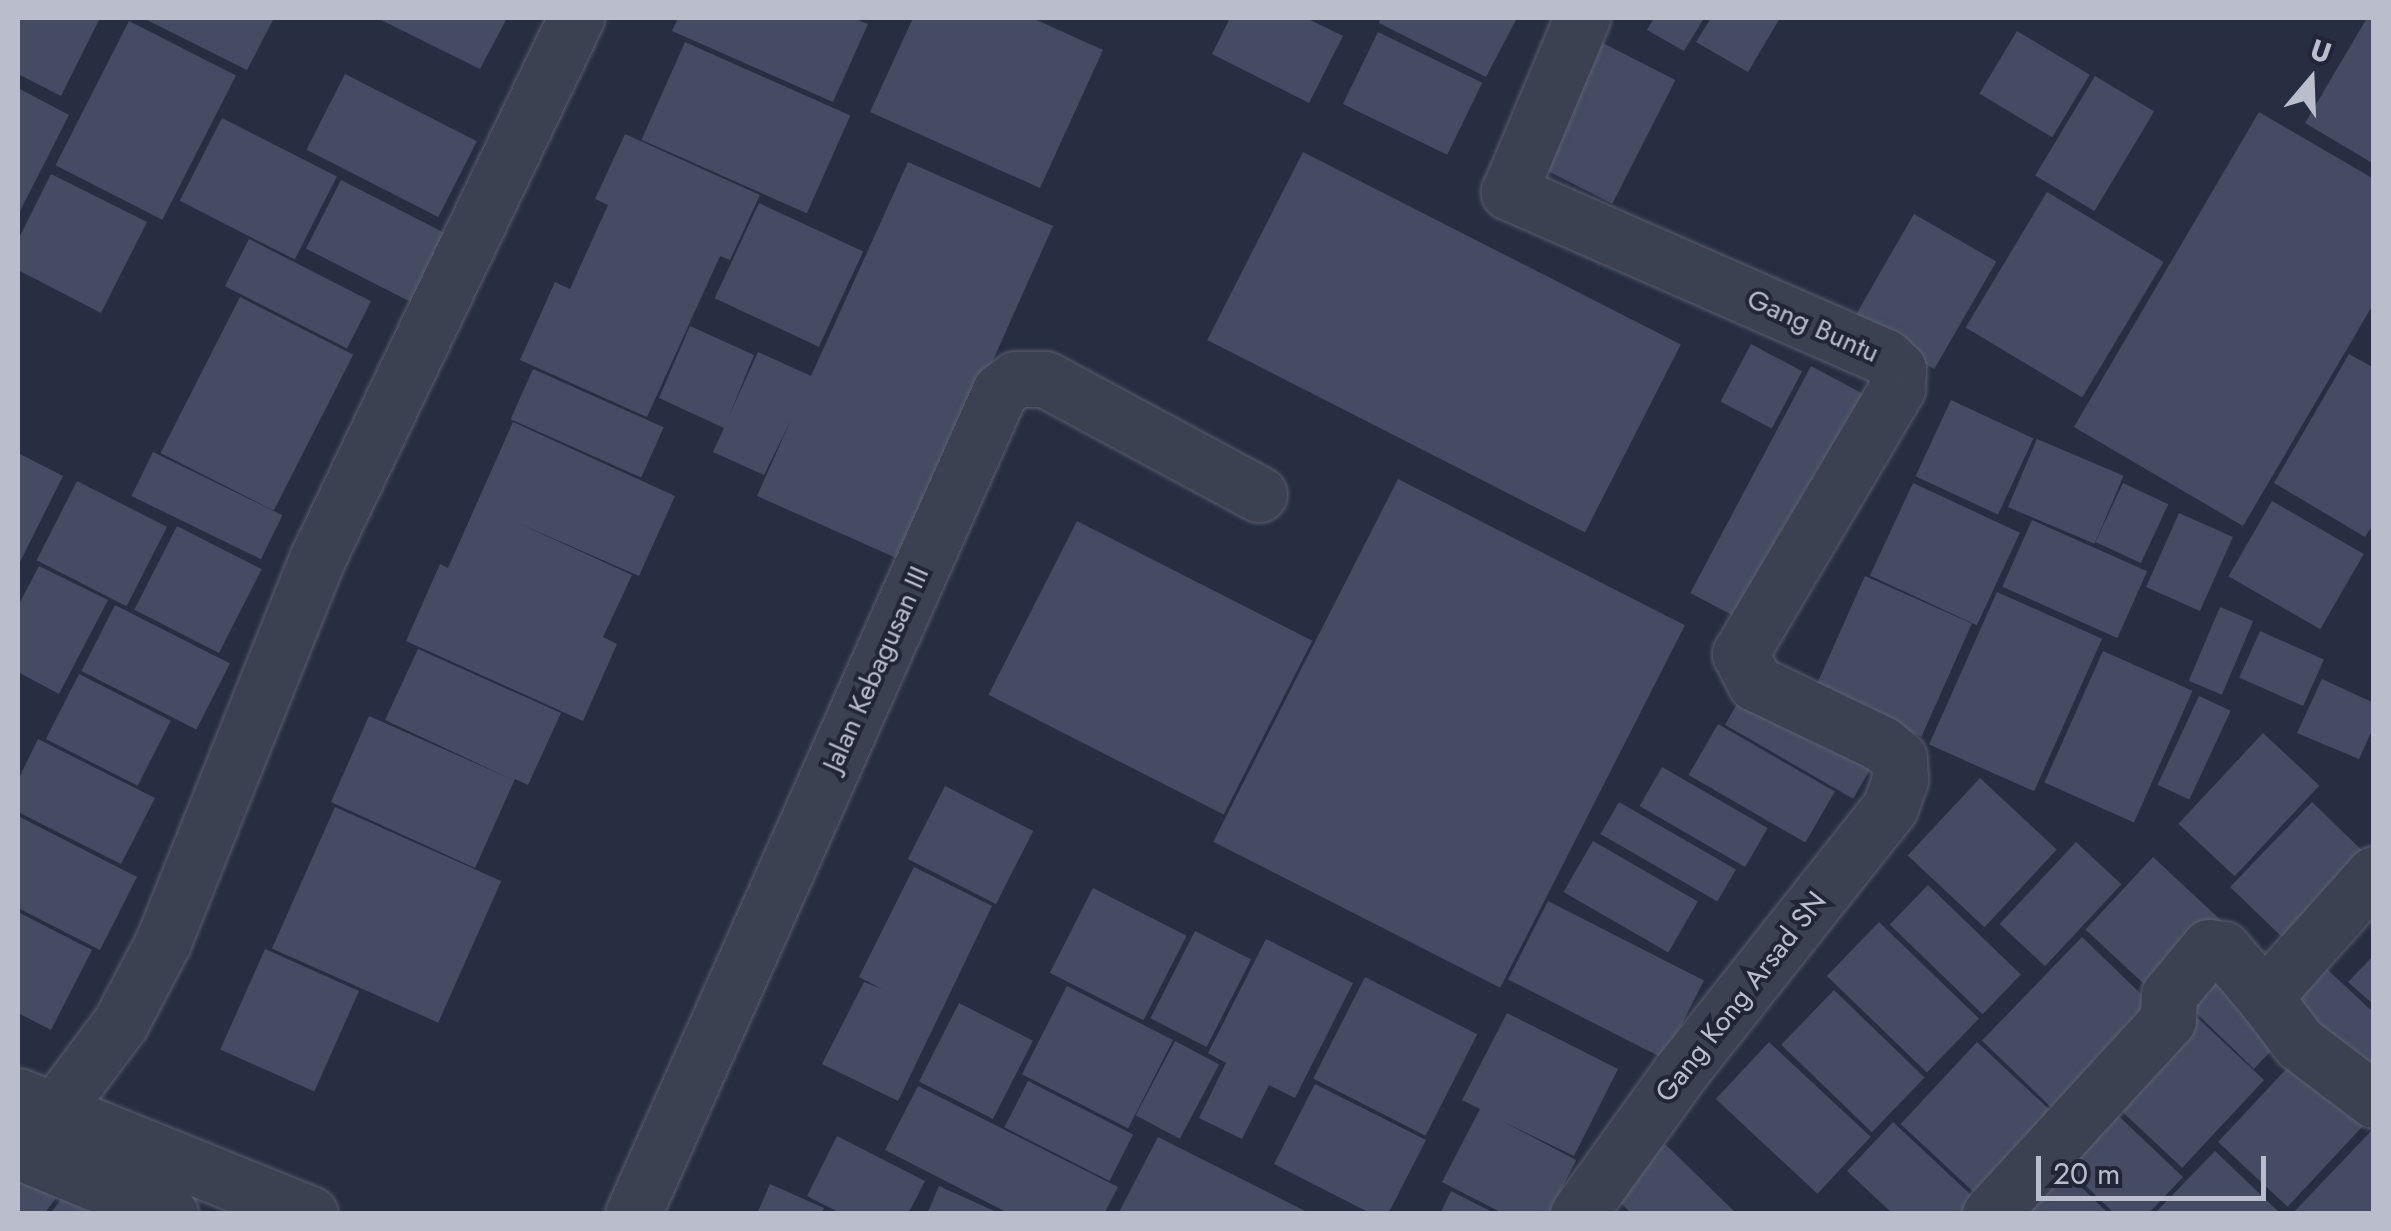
<!DOCTYPE html>
<html>
<head>
<meta charset="utf-8">
<style>
  body { margin:0 }
  #map { position:relative; width:2391px; height:1231px; overflow:hidden; background:#282e42; font-family:Jost,sans-serif }
  div>[style] { position:absolute }
  [style*='--x'] { left:calc(var(--x)*1px); top:calc(var(--y)*1px); width:calc(var(--w)*1px); rotate:calc(var(--a)*1deg) }
  .building>* { inset:0; background:#444b62; transform-origin:0 0 }
  .roads { filter:drop-shadow(0 0 2px #5a5e6f) drop-shadow(0 0 2px #5a5e6f) }
  .minor>* { height:55px; margin:-27.5px; padding:0 27.5px; transform-origin:27.5px; border-radius:27.5px; background:#3c4152 }
  span { translate:-50% -50%; white-space:nowrap; text-align:center; line-height:1.15; -webkit-text-stroke:8px #212537; paint-order:stroke }
  .street-label { font-size:28px; color:#b9bdcc }
  .frame { position:absolute; inset:0; border:20px solid #b9bdcc; pointer-events:none }
  .north { position:absolute; left:2261px; top:30px; width:100px; height:100px; -webkit-text-stroke:8px #212537; paint-order:stroke; rotate:19deg; font-size:28px; font-weight:700; line-height:40px; text-align:center; color:#b9bdcc }
  .north::after { content:''; display:block; margin:auto; width:35px; height:45px; background:#b9bdcc; clip-path:polygon(50% 0,100% 100%,50% 72%,0 100%) }
  .scale { position:absolute; left:2036px; top:1156px; width:230px; height:45px; box-sizing:border-box; border:5px solid #b9bdcc; border-top:0; padding-left:12px; font-size:30px; line-height:35px; white-space:nowrap; color:#b9bdcc; -webkit-text-stroke:8px #212537; paint-order:stroke }
</style>
</head>
<body>
<div id="map">
  <div class="building">
    <i style="clip-path:polygon(18px 18px,100px 18px,61px 96px,18px 74px)"></i>
    <i style="clip-path:polygon(143px 18px,274px 18px,247px 70px)"></i>
    <i style="clip-path:polygon(377px 18px,507px 18px,480px 69px)"></i>
    <i style="clip-path:polygon(678px 18px,853px 18px,868px 24px,833px 102px,672px 31px)"></i>
    <i style="clip-path:polygon(913px 18px,1032px 18px,1103px 50px,1040px 188px,870px 112px)"></i>
    <i style="clip-path:polygon(1230px 18px,1306px 18px,1343px 36px,1309px 103px,1212px 54px)"></i>
    <i style="clip-path:polygon(1381px 18px,1517px 18px,1486px 77px,1379px 23px)"></i>
    <i style="clip-path:polygon(1654px 18px,1704px 18px,1684px 51px,1647px 30px)"></i>
    <i style="clip-path:polygon(1711px 18px,1780px 18px,1748px 72px,1696px 42px)"></i>
    <i style="clip-path:polygon(2367px 18px,2374px 18px,2374px 164px,2305px 123px)"></i>
    <i style="left:129px;top:21px;width:120px;height:162px;rotate:27deg"></i>
    <i style="left:2017px;top:31px;width:85px;height:73px;rotate:31deg"></i>
    <i style="left:1378px;top:32px;width:116px;height:80px;rotate:26deg"></i>
    <i style="left:1597px;top:40px;width:88px;height:139px;rotate:27deg"></i>
    <i style="left:685px;top:42px;width:181px;height:107px;rotate:24deg"></i>
    <i style="left:345px;top:74px;width:148px;height:85px;rotate:27deg"></i>
    <i style="left:2095px;top:76px;width:69px;height:116px;rotate:31deg"></i>
    <i style="clip-path:polygon(18px 88px,69px 115px,18px 215px)"></i>
    <i style="clip-path:polygon(2259px 112px,2374px 179px,2374px 303px,2243px 526px,2074px 427px)"></i>
    <i style="left:222px;top:118px;width:129px;height:93px;rotate:27deg"></i>
    <i style="clip-path:polygon(625px 134px,760px 195px,730px 260px,720px 256px,647px 417px,520px 360px,555px 282px,570px 289px,608px 205px,595px 199px)"></i>
    <i style="left:1303px;top:152px;width:424px;height:211px;rotate:27deg"></i>
    <i style="clip-path:polygon(908px 162px,1053px 226px,903px 561px,757px 496px,791px 420px,764px 475px,713px 452px,724px 428px,659px 398px,690px 326px,754px 355px,729px 416px,758px 352px,811px 376px)"></i>
    <i style="clip-path:polygon(51px 174px,147px 222px,101px 313px,18px 270px,18px 240px)"></i>
    <i style="left:341px;top:180px;width:122px;height:77px;rotate:27deg"></i>
    <i style="left:2047px;top:192px;width:136px;height:158px;rotate:31deg"></i>
    <i style="left:759px;top:203px;width:115px;height:105px;rotate:25deg"></i>
    <i style="left:1914px;top:214px;width:95px;height:124px;rotate:30deg"></i>
    <i style="left:249px;top:239px;width:137px;height:53px;rotate:27deg"></i>
    <i style="left:240px;top:297px;width:127px;height:175px;rotate:27deg"></i>
    <i style="left:1751px;top:344px;width:58px;height:65px;rotate:28deg"></i>
    <i style="clip-path:polygon(2349px 354px,2374px 368px,2374px 523px,2365px 537px,2274px 483px)"></i>
    <i style="left:1811px;top:366px;width:61px;height:257px;rotate:28deg"></i>
    <i style="left:533px;top:369px;width:143px;height:55px;rotate:24deg"></i>
    <i style="left:1951px;top:400px;width:91px;height:84px;rotate:25deg"></i>
    <i style="clip-path:polygon(513px 422px,675px 496px,639px 576px,518px 523px,632px 575px,603px 637px,617px 644px,583px 721px,406px 641px,440px 564px,448px 568px)"></i>
    <i style="left:2037px;top:439px;width:94px;height:74px;rotate:23deg"></i>
    <i style="left:153px;top:452px;width:144px;height:49px;rotate:26deg"></i>
    <i style="clip-path:polygon(18px 453px,63px 476px,18px 566px)"></i>
    <i style="left:1398px;top:479px;width:322px;height:407px;rotate:27deg"></i>
    <i style="left:77px;top:481px;width:101px;height:89px;rotate:27deg"></i>
    <i style="left:1913px;top:483px;width:118px;height:102px;rotate:25deg"></i>
    <i style="left:2123px;top:483px;width:50px;height:65px;rotate:25deg"></i>
    <i style="left:2272px;top:501px;width:106px;height:87px;rotate:30deg"></i>
    <i style="left:2179px;top:513px;width:59px;height:81px;rotate:24deg"></i>
    <i style="left:2032px;top:520px;width:126px;height:73px;rotate:24deg"></i>
    <i style="left:1077px;top:521px;width:264px;height:195px;rotate:27deg"></i>
    <i style="left:177px;top:526px;width:95px;height:94px;rotate:27deg"></i>
    <i style="clip-path:polygon(39px 566px,108px 600px,59px 694px,18px 672px,18px 606px)"></i>
    <i style="left:1865px;top:576px;width:117px;height:124px;rotate:24deg"></i>
    <i style="left:1997px;top:592px;width:115px;height:167px;rotate:24deg"></i>
    <i style="left:115px;top:605px;width:129px;height:74px;rotate:27deg"></i>
    <i style="left:2220px;top:607px;width:36px;height:80px;rotate:23deg"></i>
    <i style="left:2260px;top:631px;width:70px;height:51px;rotate:24deg"></i>
    <i style="clip-path:polygon(418px 649px,561px 713px,528px 785px,515px 779px,475px 868px,331px 802px,369px 716px,511px 779px,385px 720px)"></i>
    <i style="left:2103px;top:651px;width:98px;height:144px;rotate:24deg"></i>
    <i style="left:79px;top:674px;width:103px;height:73px;rotate:27deg"></i>
    <i style="clip-path:polygon(2322px 679px,2374px 703px,2374px 726px,2359px 759px,2297px 733px)"></i>
    <i style="left:1748px;top:685px;width:148px;height:46px;rotate:30deg"></i>
    <i style="left:2199px;top:696px;width:35px;height:98px;rotate:25deg"></i>
    <i style="left:1718px;top:724px;width:135px;height:59px;rotate:30deg"></i>
    <i style="left:2263px;top:733px;width:77px;height:124px;rotate:43deg"></i>
    <i style="clip-path:polygon(38px 739px,155px 798px,121px 864px,18px 812px,18px 780px)"></i>
    <i style="left:1662px;top:767px;width:122px;height:45px;rotate:30deg"></i>
    <i style="left:1980px;top:778px;width:105px;height:106px;rotate:43deg"></i>
    <i style="left:945px;top:786px;width:99px;height:82px;rotate:27deg"></i>
    <i style="left:1619px;top:802px;width:135px;height:37px;rotate:30deg"></i>
    <i style="left:2312px;top:802px;width:86px;height:118px;rotate:44deg"></i>
    <i style="left:335px;top:807px;width:182px;height:155px;rotate:24deg"></i>
    <i style="clip-path:polygon(18px 816px,137px 877px,100px 950px,18px 908px)"></i>
    <i style="left:1593px;top:841px;width:121px;height:59px;rotate:30deg"></i>
    <i style="left:2076px;top:842px;width:62px;height:112px;rotate:43deg"></i>
    <i style="left:2153px;top:857px;width:98px;height:99px;rotate:43deg"></i>
    <i style="clip-path:polygon(914px 867px,992px 906px,898px 1101px,822px 1064px,864px 982px,882px 989px,859px 977px)"></i>
    <i style="left:1928px;top:885px;width:129px;height:55px;rotate:44deg"></i>
    <i style="left:1093px;top:888px;width:105px;height:95px;rotate:27deg"></i>
    <i style="left:1548px;top:901px;width:175px;height:88px;rotate:27deg"></i>
    <i style="clip-path:polygon(18px 912px,92px 950px,51px 1030px,18px 1013px)"></i>
    <i style="left:1879px;top:922px;width:139px;height:75px;rotate:44deg"></i>
    <i style="left:1195px;top:931px;width:63px;height:98px;rotate:27deg"></i>
    <i style="left:2082px;top:937px;width:113px;height:144px;rotate:44deg"></i>
    <i style="clip-path:polygon(1266px 939px,1353px 983px,1295px 1098px,1269px 1085px,1242px 1139px,1199px 1118px,1226px 1063px,1208px 1053px)"></i>
    <i style="left:265px;top:949px;width:103px;height:110px;rotate:24deg"></i>
    <i style="clip-path:polygon(2374px 955px,2374px 1005px,2348px 982px)"></i>
    <i style="clip-path:polygon(2313px 956px,2374px 1013px,2374px 1064px,2359px 1079px,2274px 998px)"></i>
    <i style="left:2206px;top:960px;width:110px;height:45px;rotate:44deg"></i>
    <i style="left:1365px;top:977px;width:126px;height:114px;rotate:27deg"></i>
    <i style="left:1067px;top:986px;width:119px;height:99px;rotate:27deg"></i>
    <i style="left:1834px;top:990px;width:126px;height:76px;rotate:44deg"></i>
    <i style="left:959px;top:1003px;width:83px;height:88px;rotate:27deg"></i>
    <i style="left:2188px;top:1009px;width:104px;height:120px;rotate:43deg"></i>
    <i style="clip-path:polygon(1507px 1013px,1618px 1069px,1574px 1156px,1502px 1121px,1576px 1160px,1549px 1214px,1504px 1214px,1442px 1182px,1480px 1109px,1462px 1100px)"></i>
    <i style="left:1175px;top:1041px;width:50px;height:84px;rotate:28deg"></i>
    <i style="left:1769px;top:1042px;width:139px;height:78px;rotate:43deg"></i>
    <i style="left:1977px;top:1042px;width:118px;height:112px;rotate:43deg"></i>
    <i style="left:2302px;top:1052px;width:95px;height:123px;rotate:43deg"></i>
    <i style="left:1028px;top:1081px;width:118px;height:52px;rotate:27deg"></i>
    <i style="clip-path:polygon(1315px 1084px,1426px 1140px,1388px 1214px,1372px 1214px,1274px 1164px)"></i>
    <i style="clip-path:polygon(918px 1086px,1118px 1187px,1104px 1214px,1010px 1214px,885px 1150px)"></i>
    <i style="clip-path:polygon(2104px 1102px,2183px 1177px,2148px 1214px,2115px 1214px,2053px 1154px)"></i>
    <i style="clip-path:polygon(1893px 1122px,1986px 1209px,1982px 1214px,1893px 1214px,1847px 1171px)"></i>
    <i style="clip-path:polygon(2374px 1128px,2374px 1214px,2292px 1214px)"></i>
    <i style="clip-path:polygon(837px 1136px,925px 1181px,908px 1214px,842px 1214px,807px 1196px)"></i>
    <i style="clip-path:polygon(1158px 1137px,1311px 1214px,1118px 1214px)"></i>
    <i style="clip-path:polygon(1665px 1144px,1737px 1214px,1632px 1214px,1615px 1197px)"></i>
    <i style="clip-path:polygon(2215px 1151px,2281px 1214px,2154px 1214px)"></i>
    <i style="clip-path:polygon(2050px 1157px,2109px 1214px,2005px 1214px)"></i>
    <i style="clip-path:polygon(18px 1161px,60px 1193px,44px 1214px,18px 1214px)"></i>
    <i style="clip-path:polygon(75px 1180px,120px 1214px,50px 1214px)"></i>
    <i style="clip-path:polygon(770px 1184px,824px 1208px,821px 1214px,757px 1214px)"></i>
    <i style="clip-path:polygon(939px 1186px,1001px 1214px,927px 1214px)"></i>
    <i style="clip-path:polygon(1451px 1191px,1496px 1214px,1440px 1214px)"></i>
  </div>
  <div class="roads">
    <div class="minor">
      <i style="--x:2264;--y:997;--w:58;--a:52.7"></i>
      <i style="--x:2299;--y:1043;--w:94;--a:37.2"></i>
      <i style="--x:18;--y:1096;--w:315;--a:22"></i>
      <i style="--x:56;--y:1109;--w:109;--a:-53.2"></i>
      <i style="--x:121;--y:1022;--w:90;--a:-62.3"></i>
      <i style="--x:163;--y:942;--w:415;--a:-68.1"></i>
      <i style="--x:318;--y:557;--w:598;--a:-64.42"></i>
      <i style="--x:18;--y:1151;--w:165;--a:22.5"></i>
      <i style="--x:633;--y:1214;--w:901;--a:-65.97"></i>
      <i style="--x:1000;--y:391;--w:20;--a:-37"></i>
      <i style="--x:1016;--y:379;--w:29;--a:0"></i>
      <i style="--x:1045;--y:379;--w:243;--a:28.3"></i>
      <i style="--x:1578;--y:1214;--w:176;--a:-54.2"></i>
      <i style="--x:1681;--y:1071;--w:337;--a:-51.6"></i>
      <i style="--x:1890;--y:807;--w:30;--a:-70"></i>
      <i style="--x:1900;--y:779;--w:21;--a:-93"></i>
      <i style="--x:1899;--y:758;--w:22;--a:-141"></i>
      <i style="--x:1882;--y:744;--w:141;--a:-154.3"></i>
      <i style="--x:1755;--y:683;--w:33;--a:-117"></i>
      <i style="--x:1740;--y:654;--w:309;--a:-59.4"></i>
      <i style="--x:1897;--y:388;--w:19;--a:-87"></i>
      <i style="--x:1898;--y:369;--w:18;--a:-137"></i>
      <i style="--x:1885;--y:357;--w:411;--a:-156.3"></i>
      <i style="--x:1509;--y:192;--w:189;--a:-67.2"></i>
      <i style="--x:1990;--y:1214;--w:263;--a:-47.5"></i>
      <i style="--x:2168;--y:1020;--w:25;--a:-88"></i>
      <i style="--x:2169;--y:995;--w:62;--a:-50.2"></i>
      <i style="--x:2209;--y:947;--w:14;--a:8"></i>
      <i style="--x:2223;--y:949;--w:63;--a:49.5"></i>
      <i style="--x:2264;--y:997;--w:165;--a:-48.2"></i>
    </div>
  </div>
  <div class="street-label">
    <span style="left:1813px;top:326px;rotate:24deg">Gang Buntu</span>
    <span style="left:876px;top:669px;rotate:-66deg">Jalan Kebagusan III</span>
    <span style="left:1741px;top:997px;rotate:-52deg">Gang Kong Arsad SN</span>
  </div>
  <div class="frame"></div>
  <div class="north">U</div>
  <div class="scale">20 m</div>
</div>
</body>
</html>
